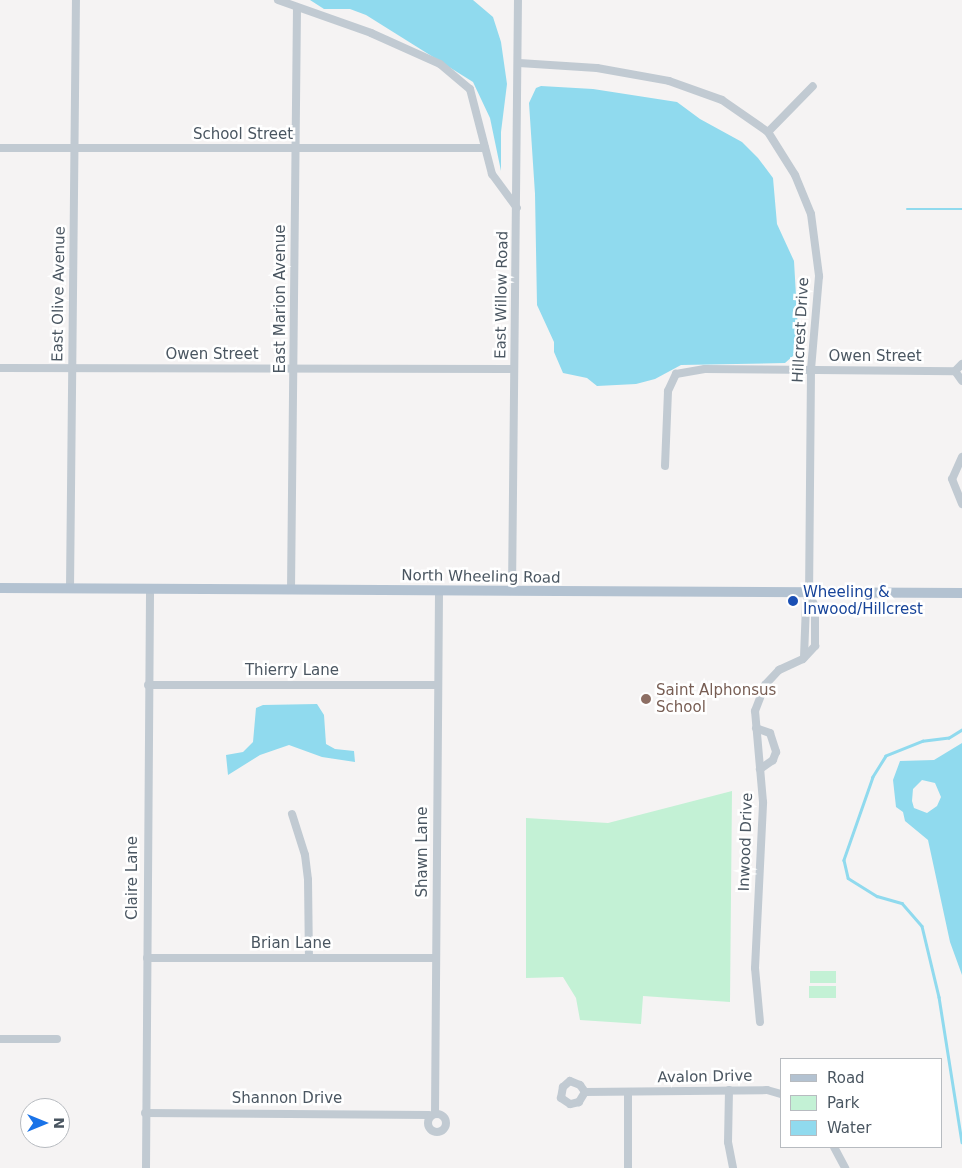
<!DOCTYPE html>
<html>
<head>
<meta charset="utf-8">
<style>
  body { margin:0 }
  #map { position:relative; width:962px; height:1168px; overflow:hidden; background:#f5f3f3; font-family:"DejaVu Sans",sans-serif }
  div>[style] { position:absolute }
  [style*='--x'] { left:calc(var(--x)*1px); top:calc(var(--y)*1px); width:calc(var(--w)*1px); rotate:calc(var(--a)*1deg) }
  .green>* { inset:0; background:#c3f1d5; transform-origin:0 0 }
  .water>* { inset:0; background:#90daee }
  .stream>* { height:2.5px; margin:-1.25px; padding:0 1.25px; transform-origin:1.25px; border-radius:1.25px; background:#90daee }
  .minor>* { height:8px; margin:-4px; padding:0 4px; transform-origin:4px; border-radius:4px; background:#c1cad2 }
  .minor>.ring { margin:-4px; padding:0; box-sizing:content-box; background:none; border:8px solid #c1cad2; border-radius:50% }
  .major>* { height:10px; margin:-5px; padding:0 5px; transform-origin:5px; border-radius:5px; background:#b3c2d1 }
  .dots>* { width:14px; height:14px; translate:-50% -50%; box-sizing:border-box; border:2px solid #fff; border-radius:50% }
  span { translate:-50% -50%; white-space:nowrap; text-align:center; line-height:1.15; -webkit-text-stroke:5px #fff; paint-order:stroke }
  .street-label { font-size:15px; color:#4a5661 }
  .transit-label { font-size:15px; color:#164399 }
  .left { translate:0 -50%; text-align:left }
  .education-label { font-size:15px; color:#785e54 }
  .legend { position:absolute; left:780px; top:1058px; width:162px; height:90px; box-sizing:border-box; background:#fff; border:1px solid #b7bbc0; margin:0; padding:6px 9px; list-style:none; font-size:15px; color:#4a5661 }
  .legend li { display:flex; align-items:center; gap:10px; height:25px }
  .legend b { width:25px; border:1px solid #b7bbc0 }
  .north { position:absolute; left:20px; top:1098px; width:50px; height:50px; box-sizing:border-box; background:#fff; border:1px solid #b7bbc0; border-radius:50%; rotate:90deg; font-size:14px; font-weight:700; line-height:20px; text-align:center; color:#4a5661 }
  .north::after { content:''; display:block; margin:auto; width:18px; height:22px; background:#1a73e8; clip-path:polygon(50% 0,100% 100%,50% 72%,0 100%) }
</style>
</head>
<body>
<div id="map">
  <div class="green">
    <i style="clip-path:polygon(732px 791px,730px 1002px,643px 996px,641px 1024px,580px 1020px,576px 998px,563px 977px,526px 978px,526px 818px,608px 823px)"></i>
    <i style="left:810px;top:971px;width:26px;height:12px"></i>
    <i style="left:809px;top:986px;width:27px;height:12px"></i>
  </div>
  <div class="water">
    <i style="clip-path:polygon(310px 0,473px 0,493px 17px,501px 42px,507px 84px,501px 132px,501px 171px,490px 118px,473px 82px,366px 15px,350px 9px,324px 9px)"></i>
    <i style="clip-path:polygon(541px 86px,593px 89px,677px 102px,700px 119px,742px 142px,758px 158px,773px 178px,777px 224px,794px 261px,798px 330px,794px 355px,785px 363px,681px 365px,655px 379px,636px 384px,597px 386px,587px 378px,563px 373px,554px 352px,554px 342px,537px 305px,535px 194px,529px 103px,536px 88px)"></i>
    <i style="clip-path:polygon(317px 704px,324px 715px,326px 744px,335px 749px,354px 751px,355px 762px,322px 757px,289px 745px,260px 755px,228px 775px,226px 755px,243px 752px,253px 742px,256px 708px,263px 705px)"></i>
    <i style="clip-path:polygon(evenodd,962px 743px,962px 975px,950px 942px,928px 840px,905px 821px,903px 812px,896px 807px,893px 780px,900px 761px,934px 760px,962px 743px,922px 780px,935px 783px,941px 797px,937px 806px,927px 813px,914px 808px,912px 801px,913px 789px,922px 780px)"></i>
  </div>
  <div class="stream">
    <i style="--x:907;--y:209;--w:55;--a:0"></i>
    <i style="--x:962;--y:730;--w:15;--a:148"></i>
    <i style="--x:949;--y:738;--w:26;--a:173"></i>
    <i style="--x:923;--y:741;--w:40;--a:158"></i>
    <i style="--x:886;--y:756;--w:25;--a:122"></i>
    <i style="--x:873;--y:777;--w:88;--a:109.3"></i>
    <i style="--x:844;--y:860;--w:18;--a:77"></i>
    <i style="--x:848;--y:878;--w:34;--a:32"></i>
    <i style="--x:877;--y:896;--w:26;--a:16"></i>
    <i style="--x:902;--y:903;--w:30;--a:49"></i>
    <i style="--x:922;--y:926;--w:73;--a:76.5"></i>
    <i style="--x:939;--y:997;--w:147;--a:81"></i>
  </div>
  <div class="minor">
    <i style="--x:278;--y:0;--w:99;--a:19.5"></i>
    <i style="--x:371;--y:33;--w:76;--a:24.2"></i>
    <i style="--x:440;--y:64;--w:39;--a:40"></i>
    <i style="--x:470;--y:89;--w:88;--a:75.5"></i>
    <i style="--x:492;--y:174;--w:42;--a:53.7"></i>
    <i style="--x:519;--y:63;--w:78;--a:3.7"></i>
    <i style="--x:597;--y:68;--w:73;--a:10.2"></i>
    <i style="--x:669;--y:81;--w:56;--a:19.7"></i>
    <i style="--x:722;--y:100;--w:56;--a:34.8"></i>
    <i style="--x:768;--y:132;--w:51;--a:57.9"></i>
    <i style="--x:795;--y:175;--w:42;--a:67.7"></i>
    <i style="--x:811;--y:214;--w:63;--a:82.6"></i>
    <i style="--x:819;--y:276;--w:94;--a:94.9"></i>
    <i style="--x:811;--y:370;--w:224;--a:90.5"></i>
    <i style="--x:809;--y:594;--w:11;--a:105"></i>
    <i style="--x:806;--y:605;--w:52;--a:92.2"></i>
    <i style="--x:768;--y:132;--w:64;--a:-45.6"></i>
    <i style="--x:0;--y:148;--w:485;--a:0"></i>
    <i style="--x:0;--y:368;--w:514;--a:0.11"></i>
    <i style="--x:955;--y:371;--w:12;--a:55"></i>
    <i style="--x:955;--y:371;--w:10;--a:-45"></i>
    <i style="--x:962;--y:457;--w:24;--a:114"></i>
    <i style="--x:952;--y:479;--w:27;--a:68"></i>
    <i style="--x:665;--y:466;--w:75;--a:-87.7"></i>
    <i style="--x:668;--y:391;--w:19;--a:-65"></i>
    <i style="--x:676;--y:374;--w:29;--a:-10"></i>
    <i style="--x:705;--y:369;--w:250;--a:0.5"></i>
    <i style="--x:70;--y:589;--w:589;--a:-89.42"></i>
    <i style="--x:291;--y:590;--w:582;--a:-89.41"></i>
    <i style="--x:512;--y:591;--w:591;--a:-89.42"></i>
    <i style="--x:148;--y:685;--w:289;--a:0"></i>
    <i style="--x:756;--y:728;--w:15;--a:20"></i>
    <i style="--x:770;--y:733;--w:20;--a:72"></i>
    <i style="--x:776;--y:752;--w:9;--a:111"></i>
    <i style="--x:773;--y:760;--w:16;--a:145"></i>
    <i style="--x:292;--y:814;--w:43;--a:72.4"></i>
    <i style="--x:305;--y:855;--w:25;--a:83"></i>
    <i style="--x:308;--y:880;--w:78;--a:89.3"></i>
    <i style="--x:147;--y:958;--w:289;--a:0"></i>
    <i style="--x:760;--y:1022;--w:54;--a:-95.3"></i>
    <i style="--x:755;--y:968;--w:166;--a:-87.2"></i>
    <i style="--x:763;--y:802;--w:91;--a:-95"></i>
    <i style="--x:755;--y:711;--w:28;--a:-69"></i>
    <i style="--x:765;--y:685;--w:21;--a:-47"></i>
    <i style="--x:779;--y:670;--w:26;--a:-25"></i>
    <i style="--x:803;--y:659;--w:18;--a:-47"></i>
    <i style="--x:815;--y:646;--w:40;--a:-90"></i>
    <i style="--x:815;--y:606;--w:13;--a:-117"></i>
    <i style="--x:0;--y:1039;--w:57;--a:0"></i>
    <i style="--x:570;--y:1081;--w:11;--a:22"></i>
    <i style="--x:580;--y:1085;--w:9;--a:54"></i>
    <i style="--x:585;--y:1092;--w:12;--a:121"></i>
    <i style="--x:579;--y:1102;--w:9;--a:167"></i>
    <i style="--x:570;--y:1104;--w:11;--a:-146"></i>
    <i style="--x:561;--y:1098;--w:11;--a:-80"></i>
    <i style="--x:563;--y:1087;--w:9;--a:-41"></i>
    <i style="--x:729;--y:1090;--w:52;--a:91.1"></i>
    <i style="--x:728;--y:1142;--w:26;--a:79"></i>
    <i style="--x:585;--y:1092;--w:182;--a:-0.6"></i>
    <i style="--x:767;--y:1090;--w:15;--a:16"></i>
    <i style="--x:145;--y:1113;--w:284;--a:0.4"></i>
    <i class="ring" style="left:428px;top:1114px;width:10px;height:10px"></i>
    <i style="--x:435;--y:1114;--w:523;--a:-89.56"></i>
    <i style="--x:834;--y:1147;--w:24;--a:62"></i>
    <i style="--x:146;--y:1168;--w:579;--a:-89.6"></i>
    <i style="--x:628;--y:1168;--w:76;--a:-90"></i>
  </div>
  <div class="major">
    <i style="--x:0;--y:588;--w:962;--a:0.3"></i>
  </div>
  <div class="dots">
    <i style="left:793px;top:601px;background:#1a4fb4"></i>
    <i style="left:646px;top:699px;background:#8d6e63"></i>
  </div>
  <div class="street-label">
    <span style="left:243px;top:135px">School Street</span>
    <span style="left:59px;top:294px;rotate:-89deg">East Olive Avenue</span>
    <span style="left:502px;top:295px;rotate:-89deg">East Willow Road</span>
    <span style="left:281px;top:299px;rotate:-90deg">East Marion Avenue</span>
    <span style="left:801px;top:330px;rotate:-87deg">Hillcrest Drive</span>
    <span style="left:212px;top:355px">Owen Street</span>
    <span style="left:875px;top:357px">Owen Street</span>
    <span style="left:481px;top:577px;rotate:1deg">North Wheeling Road</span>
    <span style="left:292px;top:671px">Thierry Lane</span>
    <span style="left:746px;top:842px;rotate:-88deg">Inwood Drive</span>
    <span style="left:423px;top:852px;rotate:-90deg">Shawn Lane</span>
    <span style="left:133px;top:878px;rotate:-90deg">Claire Lane</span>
    <span style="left:291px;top:944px">Brian Lane</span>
    <span style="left:705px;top:1077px;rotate:-1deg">Avalon Drive</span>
    <span style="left:287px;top:1099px">Shannon Drive</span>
  </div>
  <div class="transit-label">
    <span class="left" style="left:803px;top:601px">Wheeling &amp;<br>Inwood/Hillcrest</span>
  </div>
  <div class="education-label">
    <span class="left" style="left:656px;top:699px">Saint Alphonsus<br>School</span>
  </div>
  <ul class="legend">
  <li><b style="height:6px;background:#b3c2d1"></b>Road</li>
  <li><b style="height:14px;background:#c3f1d5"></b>Park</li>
  <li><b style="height:14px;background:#90daee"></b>Water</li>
  </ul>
  <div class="north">N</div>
</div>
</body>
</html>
